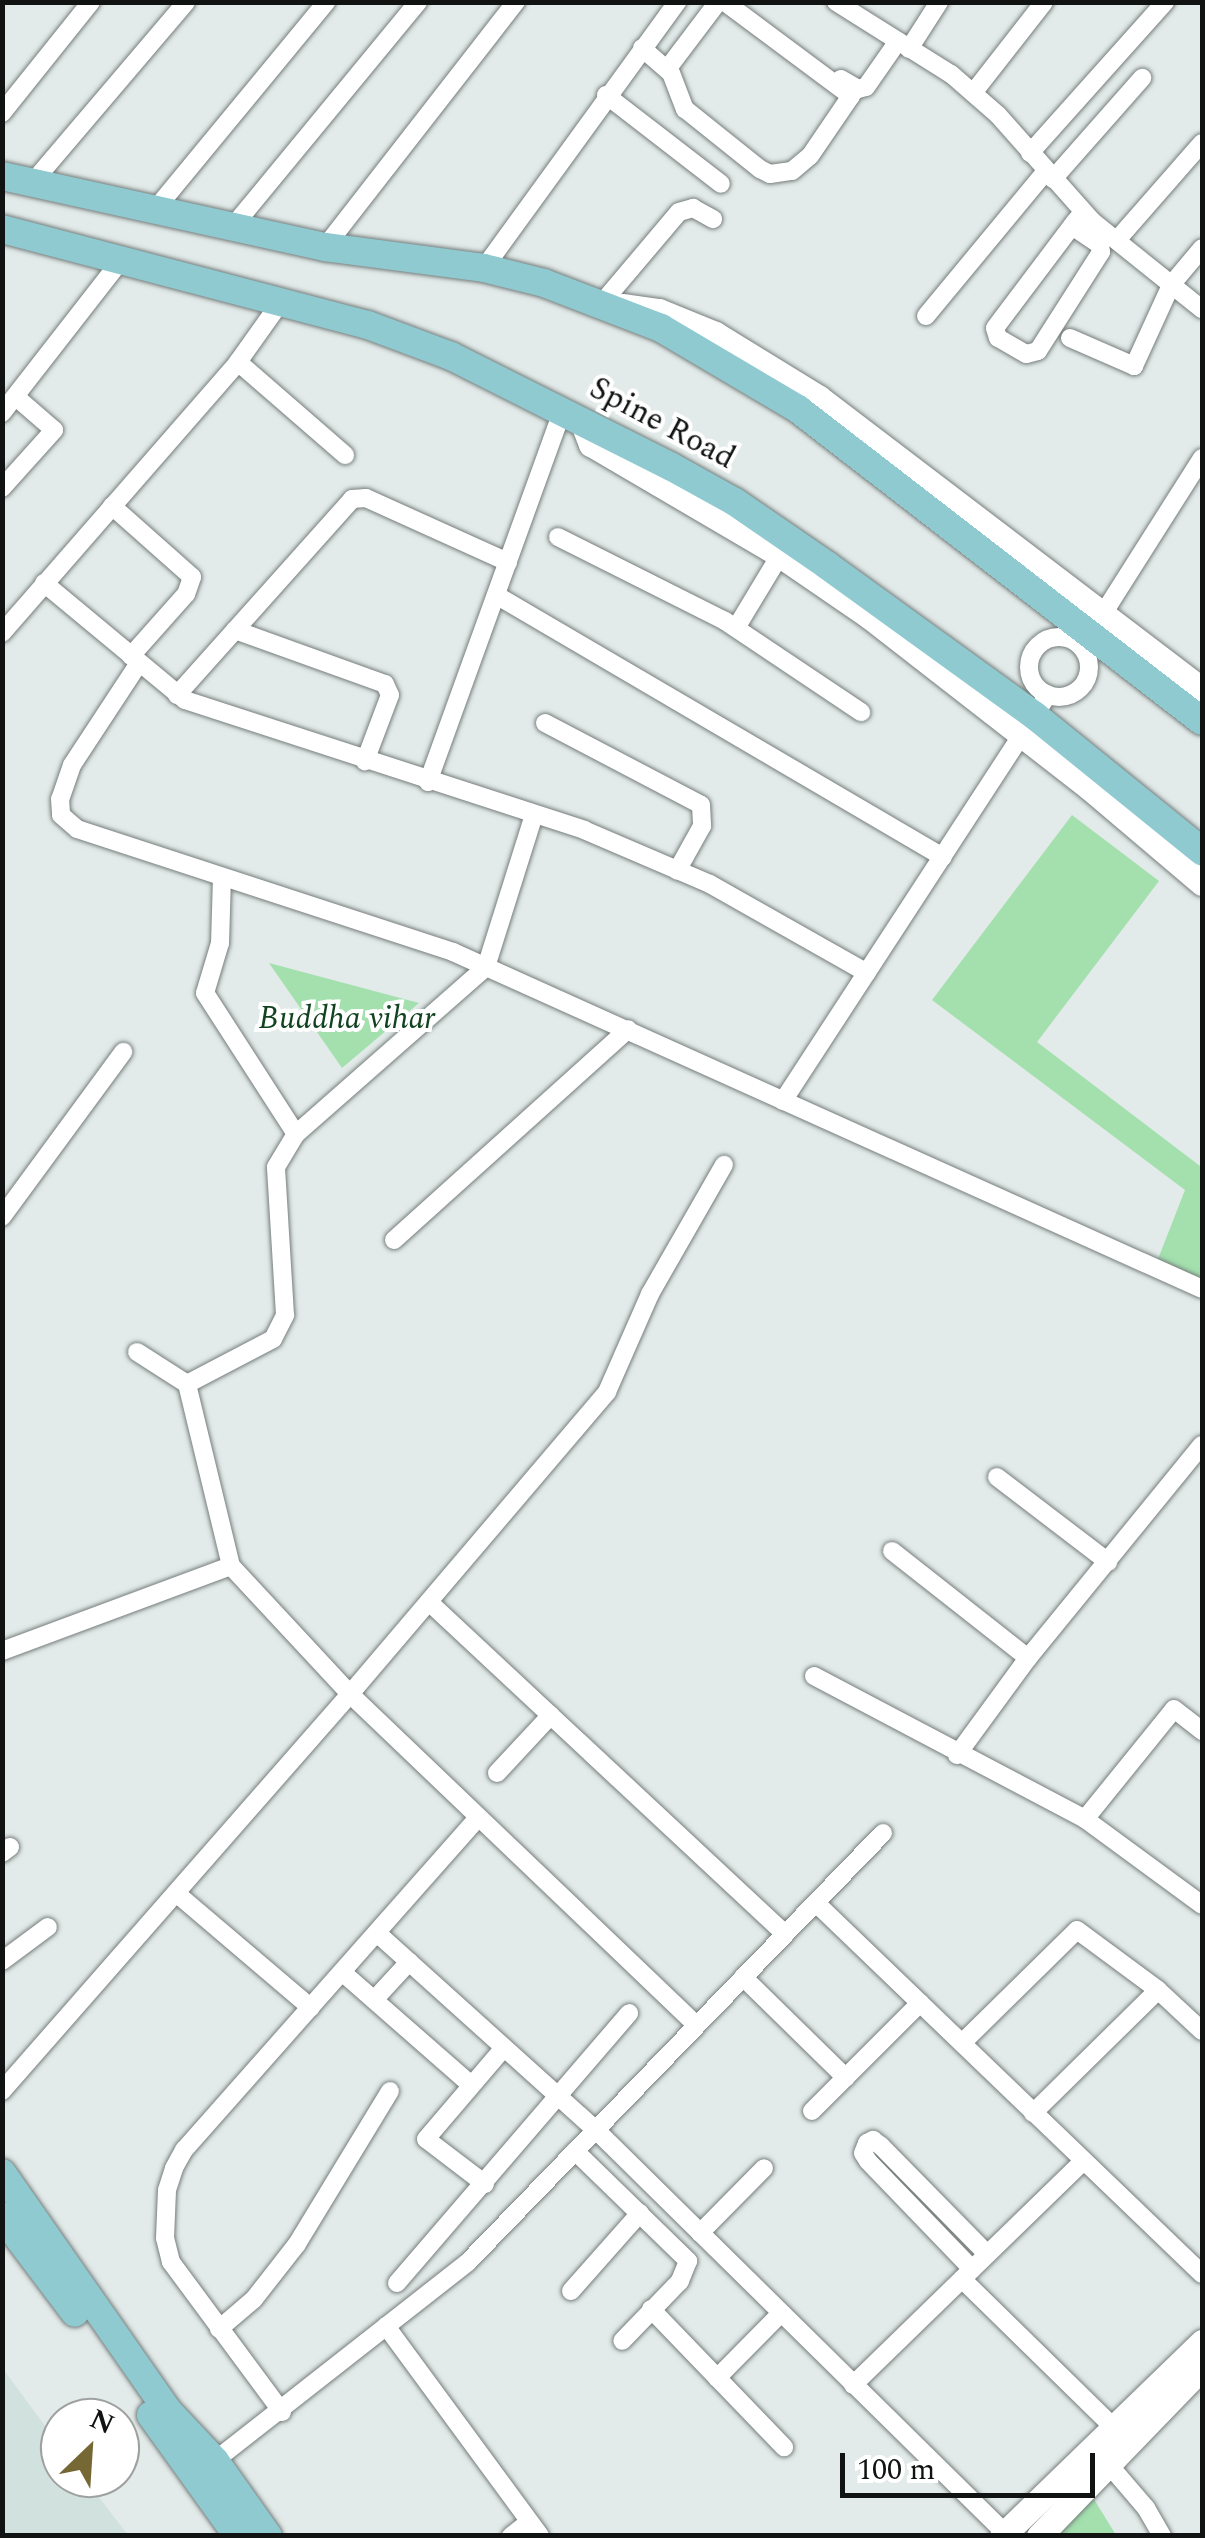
<!DOCTYPE html>
<html>
<head>
<meta charset="utf-8">
<style>
  body { margin:0 }
  #map { position:relative; width:1205px; height:2538px; overflow:hidden; background:#e2ebe9; font-family:Spectral,serif }
  div>[style] { position:absolute }
  [style*='--x'] { left:calc(var(--x)*1px); top:calc(var(--y)*1px); width:calc(var(--w)*1px); rotate:calc(var(--a)*1deg) }
  .built>* { inset:0; background:#d0e1de }
  .green>* { inset:0; background:#a3e0ae }
  .roads { filter:drop-shadow(0 0 2px #767d7c) drop-shadow(0 0 2px #767d7c) }
  .street>* { height:18px; margin:-9px; padding:0 9px; transform-origin:9px; border-radius:9px; background:#fff }
  .street>.ring { margin:-9px; padding:0; box-sizing:content-box; background:none; border:18px solid #fff; border-radius:50% }
  .secondary>* { height:25px; margin:-12.5px; padding:0 12.5px; transform-origin:12.5px; border-radius:12.5px; background:#fff }
  .primary>* { height:28px; margin:-14px; padding:0 14px; transform-origin:14px; border-radius:14px; background:#8fcad1 }
  span { translate:-50% -50%; white-space:nowrap; text-align:center; line-height:1.15; -webkit-text-stroke:8px #fff; paint-order:stroke }
  .street-label { font-size:32px; color:#101312 }
  .park-label { font-size:32px; color:#124320; font-style:italic }
  .frame { position:absolute; inset:0; border:5px solid #101312; pointer-events:none }
  .north { position:absolute; left:40px; top:2398px; width:100px; height:100px; box-sizing:border-box; background:#fff; border:2px solid #9fa1a0; border-radius:50%; rotate:25deg; font-size:28px; font-weight:700; line-height:40px; text-align:center; color:#101312 }
  .north::after { content:''; display:block; margin:auto; width:35px; height:45px; background:#766835; clip-path:polygon(50% 0,100% 100%,50% 72%,0 100%) }
  .scale { position:absolute; left:840px; top:2453px; width:255px; height:45px; box-sizing:border-box; border:5px solid #101312; border-top:0; padding-left:12px; font-size:30px; line-height:35px; white-space:nowrap; color:#101312; -webkit-text-stroke:8px #fff; paint-order:stroke }
</style>
</head>
<body>
<div id="map">
  <div class="built">
    <i style="clip-path:polygon(3px 2369px,60px 2446px,60px 2478px,84px 2478px,128px 2535px,3px 2535px)"></i>
  </div>
  <div class="green">
    <i style="clip-path:polygon(1072px 815px,1159px 881px,1037px 1042px,1200px 1166px,1202px 1163px,1202px 1282px,1156px 1264px,1185px 1190px,932px 1000px)"></i>
    <i style="clip-path:polygon(269px 963px,419px 1003px,342px 1068px)"></i>
    <i style="clip-path:polygon(1087px 2488px,1116px 2535px,1041px 2536px)"></i>
  </div>
  <div class="roads">
    <div class="street">
      <i style="--x:836;--y:2;--w:136;--a:32.1"></i>
      <i style="--x:951;--y:74;--w:62;--a:41.1"></i>
      <i style="--x:998;--y:115;--w:142;--a:48.4"></i>
      <i style="--x:1092;--y:221;--w:141;--a:38.7"></i>
      <i style="--x:642;--y:48;--w:38;--a:41"></i>
      <i style="--x:671;--y:73;--w:39;--a:69"></i>
      <i style="--x:685;--y:109;--w:96;--a:38.7"></i>
      <i style="--x:760;--y:169;--w:11;--a:27"></i>
      <i style="--x:770;--y:174;--w:22;--a:-8"></i>
      <i style="--x:792;--y:171;--w:23;--a:-40"></i>
      <i style="--x:810;--y:156;--w:73;--a:-55.7"></i>
      <i style="--x:851;--y:96;--w:157;--a:-143.3"></i>
      <i style="--x:909;--y:49;--w:56;--a:-57.4"></i>
      <i style="--x:668;--y:68;--w:83;--a:-52.9"></i>
      <i style="--x:841;--y:79;--w:20;--a:30"></i>
      <i style="--x:858;--y:89;--w:8;--a:-14"></i>
      <i style="--x:866;--y:87;--w:56;--a:-55.2"></i>
      <i style="--x:973;--y:93;--w:115;--a:-52"></i>
      <i style="--x:606;--y:95;--w:145;--a:37.7"></i>
      <i style="--x:2;--y:113;--w:142;--a:-51.3"></i>
      <i style="--x:1030;--y:153;--w:203;--a:-48.2"></i>
      <i style="--x:1053;--y:179;--w:135;--a:-48.6"></i>
      <i style="--x:33;--y:182;--w:236;--a:-49.6"></i>
      <i style="--x:154;--y:211;--w:271;--a:-50.5"></i>
      <i style="--x:235;--y:224;--w:288;--a:-50.5"></i>
      <i style="--x:1072;--y:226;--w:34;--a:34"></i>
      <i style="--x:1100;--y:245;--w:7;--a:82"></i>
      <i style="--x:1101;--y:252;--w:117;--a:122.5"></i>
      <i style="--x:1038;--y:351;--w:12;--a:166"></i>
      <i style="--x:1026;--y:354;--w:32;--a:-150"></i>
      <i style="--x:998;--y:338;--w:10;--a:-107"></i>
      <i style="--x:995;--y:328;--w:133;--a:-53"></i>
      <i style="--x:1075;--y:222;--w:13;--a:-51"></i>
      <i style="--x:1117;--y:240;--w:129;--a:-48.8"></i>
      <i style="--x:325;--y:247;--w:311;--a:-52.1"></i>
      <i style="--x:484;--y:268;--w:329;--a:-54"></i>
      <i style="--x:602;--y:303;--w:119;--a:-49.8"></i>
      <i style="--x:679;--y:212;--w:15;--a:-16"></i>
      <i style="--x:693;--y:208;--w:23;--a:29"></i>
      <i style="--x:926;--y:316;--w:188;--a:-50.4"></i>
      <i style="--x:1070;--y:338;--w:70;--a:23.6"></i>
      <i style="--x:1134;--y:366;--w:89;--a:-65.4"></i>
      <i style="--x:1171;--y:285;--w:48;--a:-50"></i>
      <i style="--x:238;--y:362;--w:142;--a:41"></i>
      <i style="--x:2;--y:413;--w:194;--a:-52.1"></i>
      <i style="--x:2;--y:488;--w:78;--a:-48.1"></i>
      <i style="--x:54;--y:430;--w:50;--a:-139"></i>
      <i style="--x:112;--y:506;--w:107;--a:41.6"></i>
      <i style="--x:192;--y:577;--w:18;--a:109"></i>
      <i style="--x:186;--y:594;--w:83;--a:131.6"></i>
      <i style="--x:558;--y:537;--w:187;--a:26.7"></i>
      <i style="--x:725;--y:621;--w:164;--a:33.8"></i>
      <i style="--x:44;--y:583;--w:183;--a:39.7"></i>
      <i style="--x:185;--y:700;--w:420;--a:18"></i>
      <i style="--x:584;--y:830;--w:137;--a:23.2"></i>
      <i style="--x:710;--y:884;--w:180;--a:29.5"></i>
      <i style="--x:496;--y:595;--w:518;--a:30.38"></i>
      <i style="--x:736;--y:628;--w:85;--a:-58.9"></i>
      <i style="--x:235;--y:630;--w:159;--a:19.8"></i>
      <i style="--x:385;--y:684;--w:12;--a:66"></i>
      <i style="--x:390;--y:695;--w:71;--a:110.7"></i>
      <i style="--x:2;--y:633;--w:359;--a:-48.9"></i>
      <i style="--x:238;--y:362;--w:76;--a:-54.6"></i>
      <i class="ring" style="left:1029px;top:637px;width:42px;height:42px"></i>
      <i style="--x:1082;--y:647;--w:224;--a:-57.6"></i>
      <i style="--x:139;--y:663;--w:122;--a:123.3"></i>
      <i style="--x:72;--y:765;--w:36;--a:109"></i>
      <i style="--x:60;--y:799;--w:16;--a:86"></i>
      <i style="--x:61;--y:815;--w:21;--a:41"></i>
      <i style="--x:77;--y:829;--w:396;--a:18.1"></i>
      <i style="--x:453;--y:952;--w:821;--a:24.22"></i>
      <i style="--x:177;--y:695;--w:263;--a:-48.2"></i>
      <i style="--x:352;--y:499;--w:14;--a:-4"></i>
      <i style="--x:366;--y:498;--w:156;--a:24.3"></i>
      <i style="--x:545;--y:723;--w:176;--a:27.7"></i>
      <i style="--x:701;--y:805;--w:21;--a:87"></i>
      <i style="--x:702;--y:826;--w:51;--a:119.1"></i>
      <i style="--x:428;--y:782;--w:394;--a:-70.1"></i>
      <i style="--x:222;--y:877;--w:66;--a:91.7"></i>
      <i style="--x:220;--y:943;--w:52;--a:106.7"></i>
      <i style="--x:205;--y:993;--w:168;--a:57.2"></i>
      <i style="--x:783;--y:1101;--w:485;--a:-56.9"></i>
      <i style="--x:2;--y:1217;--w:205;--a:-53.7"></i>
      <i style="--x:394;--y:1240;--w:315;--a:-42"></i>
      <i style="--x:137;--y:1352;--w:59;--a:32.6"></i>
      <i style="--x:187;--y:1384;--w:187;--a:76.4"></i>
      <i style="--x:231;--y:1566;--w:175;--a:47.1"></i>
      <i style="--x:350;--y:1694;--w:479;--a:43.7"></i>
      <i style="--x:187;--y:1384;--w:97;--a:-27.6"></i>
      <i style="--x:273;--y:1339;--w:27;--a:-63"></i>
      <i style="--x:285;--y:1315;--w:148;--a:-93.5"></i>
      <i style="--x:276;--y:1167;--w:39;--a:-59"></i>
      <i style="--x:296;--y:1134;--w:253;--a:-41.3"></i>
      <i style="--x:486;--y:967;--w:159;--a:-72.5"></i>
      <i style="--x:997;--y:1477;--w:140;--a:37.4"></i>
      <i style="--x:892;--y:1551;--w:173;--a:38.2"></i>
      <i style="--x:429;--y:1602;--w:487;--a:43"></i>
      <i style="--x:2;--y:1651;--w:244;--a:-20.4"></i>
      <i style="--x:814;--y:1676;--w:306;--a:27.8"></i>
      <i style="--x:1085;--y:1819;--w:145;--a:36.3"></i>
      <i style="--x:957;--y:1755;--w:120;--a:-53.8"></i>
      <i style="--x:1028;--y:1658;--w:275;--a:-50.8"></i>
      <i style="--x:497;--y:1773;--w:79;--a:-47"></i>
      <i style="--x:1085;--y:1819;--w:141;--a:-51"></i>
      <i style="--x:1174;--y:1709;--w:36;--a:38"></i>
      <i style="--x:2;--y:1853;--w:10;--a:-37"></i>
      <i style="--x:176;--y:1893;--w:177;--a:40.4"></i>
      <i style="--x:816;--y:1903;--w:535;--a:43.86"></i>
      <i style="--x:377;--y:1933;--w:295;--a:42"></i>
      <i style="--x:596;--y:2130;--w:578;--a:44.58"></i>
      <i style="--x:2;--y:1961;--w:57;--a:-36.5"></i>
      <i style="--x:342;--y:1972;--w:171;--a:41.2"></i>
      <i style="--x:743;--y:1977;--w:144;--a:44.4"></i>
      <i style="--x:374;--y:2000;--w:52;--a:-47.4"></i>
      <i style="--x:962;--y:2043;--w:161;--a:-44.5"></i>
      <i style="--x:1077;--y:1930;--w:101;--a:36.5"></i>
      <i style="--x:1158;--y:1990;--w:60;--a:43"></i>
      <i style="--x:2;--y:2091;--w:528;--a:-48.76"></i>
      <i style="--x:350;--y:1694;--w:397;--a:-49.6"></i>
      <i style="--x:607;--y:1392;--w:107;--a:-66.3"></i>
      <i style="--x:650;--y:1294;--w:149;--a:-60.2"></i>
      <i style="--x:812;--y:2111;--w:153;--a:-45"></i>
      <i style="--x:1033;--y:2113;--w:175;--a:-44.5"></i>
      <i style="--x:575;--y:2151;--w:158;--a:44.2"></i>
      <i style="--x:688;--y:2261;--w:22;--a:112"></i>
      <i style="--x:680;--y:2281;--w:83;--a:134"></i>
      <i style="--x:485;--y:2184;--w:74;--a:-142.7"></i>
      <i style="--x:426;--y:2139;--w:118;--a:-49.5"></i>
      <i style="--x:700;--y:2233;--w:91;--a:-45.4"></i>
      <i style="--x:972;--y:2269;--w:150;--a:-133.9"></i>
      <i style="--x:868;--y:2161;--w:9;--a:-122"></i>
      <i style="--x:863;--y:2153;--w:11;--a:-68"></i>
      <i style="--x:867;--y:2143;--w:7;--a:-27"></i>
      <i style="--x:873;--y:2140;--w:10;--a:37"></i>
      <i style="--x:881;--y:2146;--w:151;--a:45.5"></i>
      <i style="--x:962;--y:2279;--w:213;--a:44.4"></i>
      <i style="--x:397;--y:2283;--w:356;--a:-49.3"></i>
      <i style="--x:571;--y:2291;--w:104;--a:-48.5"></i>
      <i style="--x:651;--y:2309;--w:192;--a:46.1"></i>
      <i style="--x:386;--y:2326;--w:260;--a:53.7"></i>
      <i style="--x:219;--y:2329;--w:46;--a:-40.6"></i>
      <i style="--x:254;--y:2299;--w:70;--a:-52"></i>
      <i style="--x:297;--y:2244;--w:179;--a:-58.7"></i>
      <i style="--x:717;--y:2378;--w:91;--a:-45.4"></i>
      <i style="--x:853;--y:2385;--w:321;--a:-44.2"></i>
      <i style="--x:282;--y:2412;--w:187;--a:-126.5"></i>
      <i style="--x:171;--y:2262;--w:25;--a:-104"></i>
      <i style="--x:165;--y:2238;--w:48;--a:-87.6"></i>
      <i style="--x:167;--y:2190;--w:23;--a:-72"></i>
      <i style="--x:174;--y:2168;--w:21;--a:-61"></i>
      <i style="--x:184;--y:2150;--w:443;--a:-48.5"></i>
      <i style="--x:1104;--y:2459;--w:65;--a:49.4"></i>
      <i style="--x:1146;--y:2508;--w:32;--a:60"></i>
      <i style="--x:208;--y:2466;--w:330;--a:-38.1"></i>
      <i style="--x:468;--y:2262;--w:597;--a:-45.95"></i>
      <i style="--x:511;--y:2536;--w:23;--a:-38"></i>
    </div>
    <div class="secondary">
      <i style="--x:622;--y:306;--w:37;--a:8"></i>
      <i style="--x:659;--y:311;--w:61;--a:22.3"></i>
      <i style="--x:715;--y:334;--w:122;--a:31.6"></i>
      <i style="--x:819;--y:398;--w:482;--a:37.3"></i>
      <i style="--x:582;--y:421;--w:25;--a:69"></i>
      <i style="--x:591;--y:444;--w:219;--a:30.4"></i>
      <i style="--x:780;--y:555;--w:108;--a:34.4"></i>
      <i style="--x:869;--y:616;--w:280;--a:37.9"></i>
      <i style="--x:1090;--y:788;--w:147;--a:40.3"></i>
      <i style="--x:1002;--y:2536;--w:279;--a:-44.1"></i>
      <i style="--x:1039;--y:2536;--w:235;--a:-46"></i>
    </div>
    <div class="primary">
      <i style="--x:2;--y:176;--w:331;--a:12.4"></i>
      <i style="--x:325;--y:247;--w:160;--a:7.5"></i>
      <i style="--x:484;--y:268;--w:62;--a:14"></i>
      <i style="--x:544;--y:283;--w:125;--a:21"></i>
      <i style="--x:661;--y:328;--w:159;--a:30.6"></i>
      <i style="--x:798;--y:409;--w:510;--a:37.68"></i>
      <i style="--x:2;--y:229;--w:378;--a:14.7"></i>
      <i style="--x:368;--y:325;--w:89;--a:20.5"></i>
      <i style="--x:451;--y:356;--w:245;--a:26.7"></i>
      <i style="--x:670;--y:466;--w:74;--a:29"></i>
      <i style="--x:735;--y:502;--w:113;--a:34.5"></i>
      <i style="--x:828;--y:566;--w:256;--a:35.9"></i>
      <i style="--x:1035;--y:716;--w:215;--a:39"></i>
      <i style="--x:2;--y:2173;--w:292;--a:55.1"></i>
      <i style="--x:169;--y:2412;--w:67;--a:46.8"></i>
      <i style="--x:215;--y:2461;--w:92;--a:54.8"></i>
      <i style="--x:2;--y:2216;--w:121;--a:53"></i>
      <i style="--x:151;--y:2415;--w:149;--a:54.3"></i>
    </div>
  </div>
  <div class="street-label">
    <span style="left:662px;top:424px;rotate:28deg">Spine Road</span>
  </div>
  <div class="park-label">
    <span style="left:347px;top:1019px">Buddha vihar</span>
  </div>
  <div class="frame"></div>
  <div class="north">N</div>
  <div class="scale">100 m</div>
</div>
</body>
</html>
